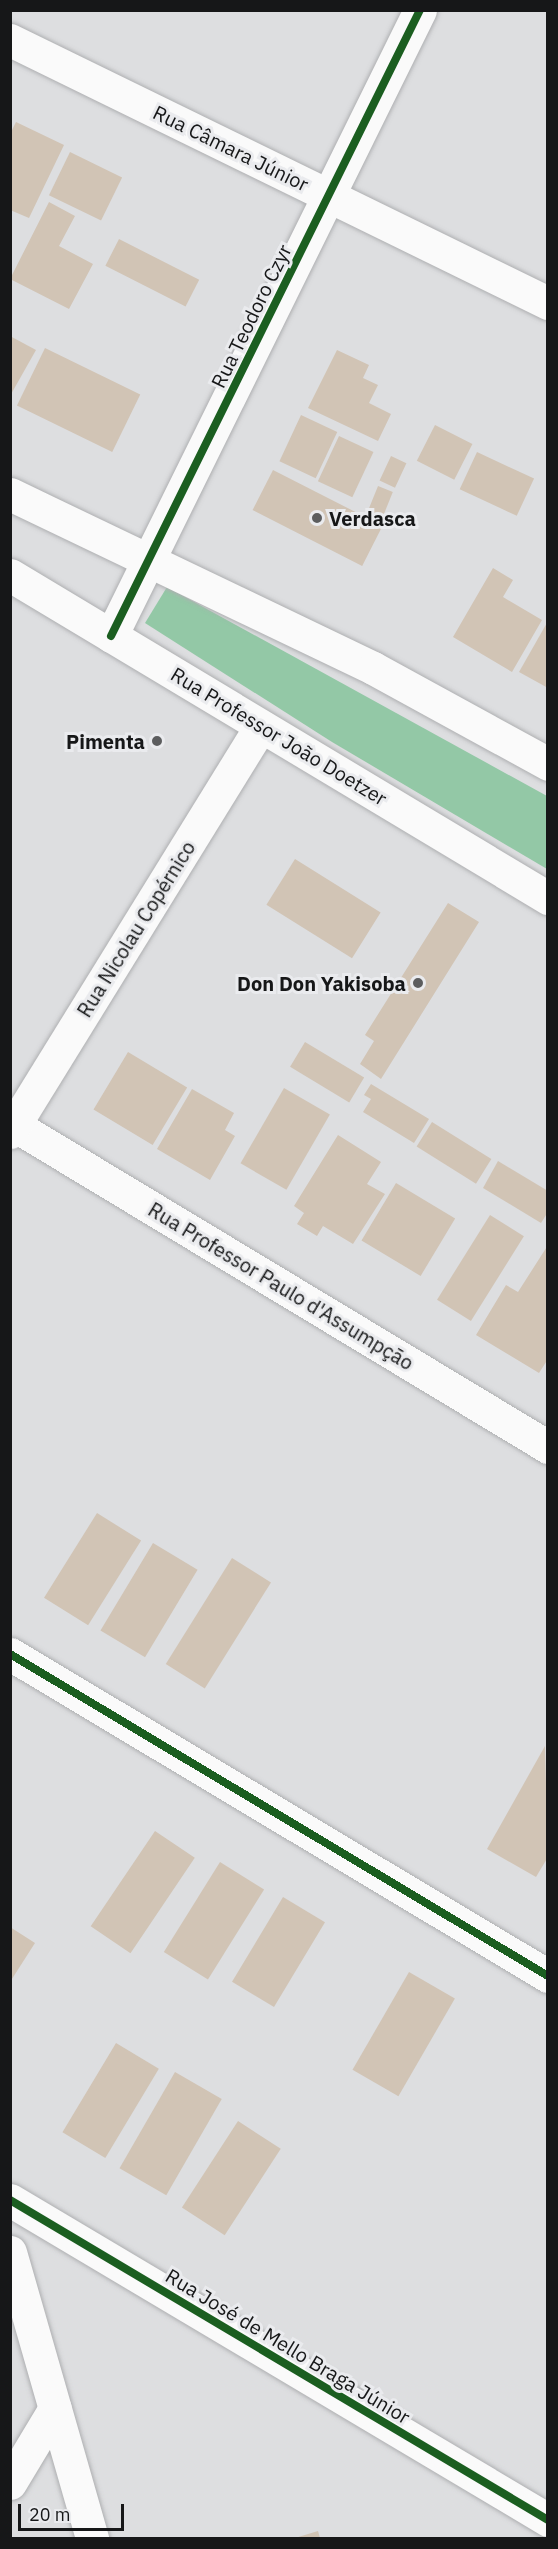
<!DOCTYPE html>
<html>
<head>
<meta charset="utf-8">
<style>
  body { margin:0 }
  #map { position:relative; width:558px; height:2549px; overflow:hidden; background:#dddee0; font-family:"IBM Plex Sans",sans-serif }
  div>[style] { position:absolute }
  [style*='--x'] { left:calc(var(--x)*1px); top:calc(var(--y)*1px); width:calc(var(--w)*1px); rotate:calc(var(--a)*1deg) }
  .forest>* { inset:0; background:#93c8a6 }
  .building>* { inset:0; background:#d1c4b5; transform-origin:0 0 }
  .roads { filter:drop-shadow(0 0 2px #aeafb1) drop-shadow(0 0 2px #aeafb1) }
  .street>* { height:33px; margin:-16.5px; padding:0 16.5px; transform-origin:16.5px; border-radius:16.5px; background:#fafafa }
  .secondary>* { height:33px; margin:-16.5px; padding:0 16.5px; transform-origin:16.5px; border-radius:16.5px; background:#fafafa }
  .cycleway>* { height:8px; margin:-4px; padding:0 4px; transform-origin:4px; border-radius:4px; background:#1b5e20 }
  .dots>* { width:16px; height:16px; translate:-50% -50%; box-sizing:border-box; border:3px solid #eaebee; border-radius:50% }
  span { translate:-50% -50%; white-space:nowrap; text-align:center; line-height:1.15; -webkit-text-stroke:6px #eaebee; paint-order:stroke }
  .street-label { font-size:20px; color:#161718 }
  .poi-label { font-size:20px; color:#161718; font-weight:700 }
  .left { translate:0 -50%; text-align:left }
  .right { translate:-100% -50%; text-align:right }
  .frame { position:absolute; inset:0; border:12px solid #161718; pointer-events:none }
  .scale { position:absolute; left:18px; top:2504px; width:106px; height:27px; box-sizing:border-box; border:3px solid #161718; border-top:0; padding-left:8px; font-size:18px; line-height:21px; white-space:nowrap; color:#161718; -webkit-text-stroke:4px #eaebee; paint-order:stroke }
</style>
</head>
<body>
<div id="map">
  <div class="forest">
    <i style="clip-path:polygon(167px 587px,547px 796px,547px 869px,332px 742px,145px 623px)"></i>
  </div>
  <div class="building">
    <i style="clip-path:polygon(16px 122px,64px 145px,29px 218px,10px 210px,10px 134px)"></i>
    <i style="left:70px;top:152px;width:58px;height:48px;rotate:26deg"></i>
    <i style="clip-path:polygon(49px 202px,75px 216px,59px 246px,93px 264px,69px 309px,10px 279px)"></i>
    <i style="left:119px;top:239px;width:90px;height:30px;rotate:27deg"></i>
    <i style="clip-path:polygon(10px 336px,36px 350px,10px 396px)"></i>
    <i style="left:45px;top:348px;width:106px;height:64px;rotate:26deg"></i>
    <i style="clip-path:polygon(337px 350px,369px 365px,363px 378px,378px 385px,369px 403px,391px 414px,378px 441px,308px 408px)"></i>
    <i style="left:301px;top:415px;width:40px;height:51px;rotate:25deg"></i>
    <i style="left:435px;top:425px;width:42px;height:40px;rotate:27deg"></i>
    <i style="left:339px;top:436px;width:38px;height:50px;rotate:25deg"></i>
    <i style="left:477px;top:452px;width:63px;height:41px;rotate:25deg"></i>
    <i style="left:391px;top:456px;width:17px;height:27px;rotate:25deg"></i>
    <i style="left:273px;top:470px;width:123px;height:45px;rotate:27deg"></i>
    <i style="left:378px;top:486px;width:16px;height:29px;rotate:22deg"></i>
    <i style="clip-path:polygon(493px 568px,513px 580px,503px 597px,542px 620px,512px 672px,453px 637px)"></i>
    <i style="clip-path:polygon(548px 621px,548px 688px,519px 672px)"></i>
    <i style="left:295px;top:859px;width:101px;height:54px;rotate:32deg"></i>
    <i style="clip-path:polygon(448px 903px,479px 922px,381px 1079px,360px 1064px,374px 1041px,365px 1035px)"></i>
    <i style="left:305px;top:1042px;width:69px;height:29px;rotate:31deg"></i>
    <i style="left:128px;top:1052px;width:69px;height:67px;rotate:31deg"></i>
    <i style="clip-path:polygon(371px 1084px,429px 1119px,414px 1143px,363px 1112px,371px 1099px,364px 1095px)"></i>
    <i style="left:284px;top:1088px;width:53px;height:87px;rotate:30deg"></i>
    <i style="clip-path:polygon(192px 1089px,234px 1113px,225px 1130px,235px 1136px,210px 1180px,157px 1149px)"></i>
    <i style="left:432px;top:1122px;width:70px;height:29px;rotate:32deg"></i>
    <i style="clip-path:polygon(338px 1135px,381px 1162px,367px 1184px,385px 1194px,353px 1244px,323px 1226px,317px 1236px,297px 1224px,304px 1213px,294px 1206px)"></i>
    <i style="clip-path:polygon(498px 1161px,548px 1191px,548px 1212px,541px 1223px,483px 1188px)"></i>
    <i style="left:396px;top:1183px;width:69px;height:67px;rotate:31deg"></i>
    <i style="left:490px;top:1215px;width:40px;height:100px;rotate:32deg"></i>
    <i style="clip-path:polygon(548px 1245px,548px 1359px,539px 1373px,476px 1335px,506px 1285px,518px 1292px)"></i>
    <i style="left:97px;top:1513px;width:52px;height:100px;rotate:32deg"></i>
    <i style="left:153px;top:1543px;width:52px;height:102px;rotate:31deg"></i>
    <i style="left:232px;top:1558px;width:46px;height:125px;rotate:32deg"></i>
    <i style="clip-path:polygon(545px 1746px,548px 1857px,536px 1877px,487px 1849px)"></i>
    <i style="left:155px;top:1831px;width:48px;height:115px;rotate:34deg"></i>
    <i style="left:220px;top:1862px;width:52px;height:106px;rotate:32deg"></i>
    <i style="left:283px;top:1897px;width:49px;height:99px;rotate:31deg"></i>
    <i style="clip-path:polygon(10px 1927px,35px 1943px,10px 1982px)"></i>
    <i style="left:409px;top:1972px;width:53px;height:113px;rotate:30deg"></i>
    <i style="left:116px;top:2043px;width:50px;height:104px;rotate:31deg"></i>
    <i style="left:175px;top:2072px;width:54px;height:111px;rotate:30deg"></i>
    <i style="left:238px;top:2121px;width:51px;height:103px;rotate:33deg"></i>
    <i style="clip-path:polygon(318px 2531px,320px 2538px,295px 2538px)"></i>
  </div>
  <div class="roads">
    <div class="street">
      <i style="--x:10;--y:40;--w:599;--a:26.05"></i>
      <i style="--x:111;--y:636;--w:698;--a:-63.73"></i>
      <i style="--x:14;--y:1125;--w:624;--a:31.09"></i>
      <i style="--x:10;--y:1132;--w:477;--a:-58.3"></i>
      <i style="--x:10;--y:1654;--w:627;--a:30.9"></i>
      <i style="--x:10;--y:2200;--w:626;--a:30.74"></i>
      <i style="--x:10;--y:2252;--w:298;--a:74"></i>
      <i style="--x:10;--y:2483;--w:87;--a:-59"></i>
    </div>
    <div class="secondary">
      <i style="--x:10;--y:494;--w:403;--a:25.6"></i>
      <i style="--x:373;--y:668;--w:200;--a:28.7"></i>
      <i style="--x:10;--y:575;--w:628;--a:30.98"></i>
    </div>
  </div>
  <div class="cycleway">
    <i style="--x:111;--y:636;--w:698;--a:-63.73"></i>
    <i style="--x:10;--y:1654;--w:627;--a:30.9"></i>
    <i style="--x:10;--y:2200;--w:626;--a:30.74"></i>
  </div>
  <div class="dots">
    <i style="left:317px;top:518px;background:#5c5d5e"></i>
    <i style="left:157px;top:741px;background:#5c5d5e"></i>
    <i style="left:418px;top:983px;background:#5c5d5e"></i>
  </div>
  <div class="street-label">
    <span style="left:231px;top:148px;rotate:26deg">Rua Câmara Júnior</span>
    <span style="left:251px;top:316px;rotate:-64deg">Rua Teodoro Czyr</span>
    <span style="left:279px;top:736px;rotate:31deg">Rua Professor João Doetzer</span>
    <span style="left:136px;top:929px;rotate:-58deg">Rua Nicolau Copérnico</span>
    <span style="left:281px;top:1286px;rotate:31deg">Rua Professor Paulo d'Assumpção</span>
    <span style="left:288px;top:2346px;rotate:31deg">Rua José de Mello Braga Júnior</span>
  </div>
  <div class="poi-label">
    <span class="left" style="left:329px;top:518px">Verdasca</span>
    <span class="right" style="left:145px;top:741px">Pimenta</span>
    <span class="right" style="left:406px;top:983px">Don Don Yakisoba</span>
  </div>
  <div class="frame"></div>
  <div class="scale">20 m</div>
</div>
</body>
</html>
